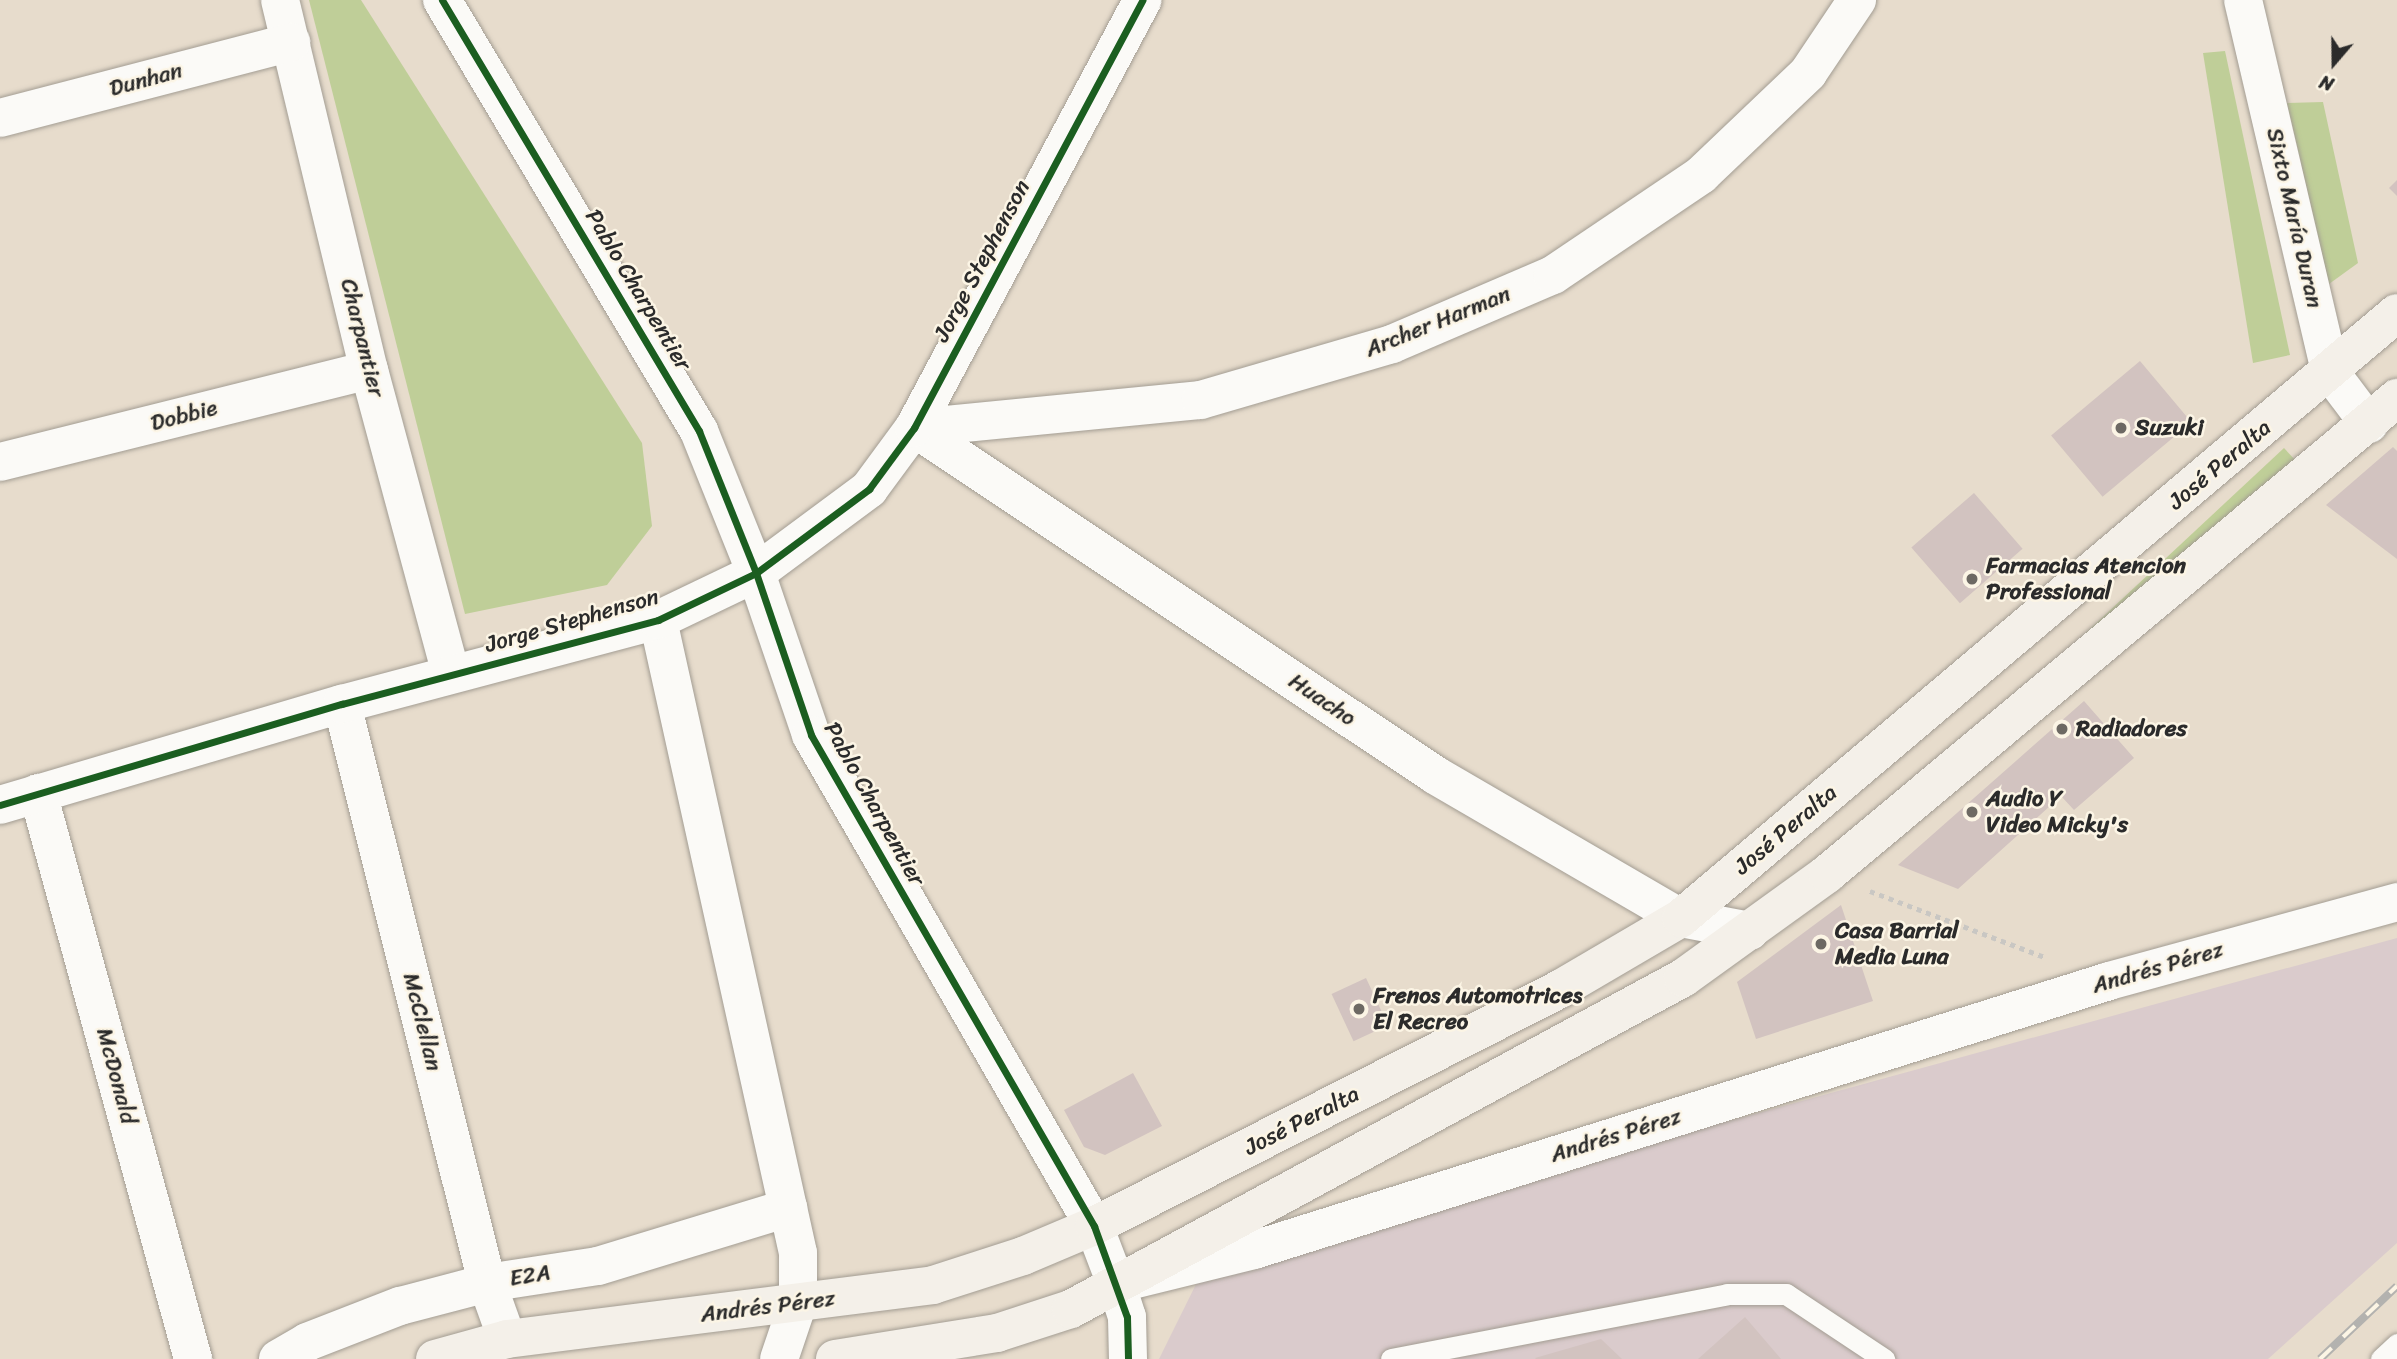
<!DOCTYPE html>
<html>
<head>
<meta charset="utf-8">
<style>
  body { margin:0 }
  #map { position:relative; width:2397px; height:1359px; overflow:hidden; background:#e7dccc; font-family:Sriracha,sans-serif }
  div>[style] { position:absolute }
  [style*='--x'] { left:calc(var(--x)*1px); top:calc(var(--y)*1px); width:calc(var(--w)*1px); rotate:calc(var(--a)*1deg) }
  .industrial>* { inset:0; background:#dacbcc }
  .green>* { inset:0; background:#bfce98; transform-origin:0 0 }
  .building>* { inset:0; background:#d2c3c0; transform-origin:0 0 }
  .path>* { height:4.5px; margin-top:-2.25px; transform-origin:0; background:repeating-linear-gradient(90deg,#c9c7c3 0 5px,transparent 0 10px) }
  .roads { filter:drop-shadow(0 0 2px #a39d93) drop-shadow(0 0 2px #a39d93) }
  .service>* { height:21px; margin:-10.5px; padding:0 10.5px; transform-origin:10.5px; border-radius:10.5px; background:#fbfaf7 }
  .minor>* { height:38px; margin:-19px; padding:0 19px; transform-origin:19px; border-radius:19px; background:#fbfaf7 }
  .tertiary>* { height:38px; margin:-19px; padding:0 19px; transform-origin:19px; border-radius:19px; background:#fbfaf7 }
  .secondary>* { height:38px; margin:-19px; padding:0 19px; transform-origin:19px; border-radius:19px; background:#f4f0e9 }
  .rail>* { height:8px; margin-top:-4px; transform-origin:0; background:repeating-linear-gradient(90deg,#fcf5e5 0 16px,#b3b2af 0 32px); box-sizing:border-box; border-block:2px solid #b3b2af }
  .cycleway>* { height:7px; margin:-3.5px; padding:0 3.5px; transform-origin:3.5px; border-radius:3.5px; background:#1b5e20 }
  .dots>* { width:19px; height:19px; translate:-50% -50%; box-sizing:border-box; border:4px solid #fcf5e5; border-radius:50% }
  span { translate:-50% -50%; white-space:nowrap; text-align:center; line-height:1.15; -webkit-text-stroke:5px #fcf5e5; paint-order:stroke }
  .street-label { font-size:23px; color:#2b2b2b }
  .poi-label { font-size:23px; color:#2b2b2b; font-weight:700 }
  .left { translate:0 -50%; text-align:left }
  .north { position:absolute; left:2299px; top:28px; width:70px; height:70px; -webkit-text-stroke:5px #fcf5e5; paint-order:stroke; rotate:200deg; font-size:19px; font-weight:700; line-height:28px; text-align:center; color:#2b2b2b }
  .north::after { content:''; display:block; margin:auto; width:24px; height:32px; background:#2b2b2b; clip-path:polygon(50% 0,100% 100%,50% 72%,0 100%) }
</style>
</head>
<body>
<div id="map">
  <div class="industrial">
    <i style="clip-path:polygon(2397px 938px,2397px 1243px,2268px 1359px,1159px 1359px,1206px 1264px)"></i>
  </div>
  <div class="green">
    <i style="clip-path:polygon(309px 0,361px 0,642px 443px,652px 526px,607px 585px,465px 614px)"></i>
    <i style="clip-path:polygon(2225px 51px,2290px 355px,2253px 363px,2203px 53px)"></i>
    <i style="clip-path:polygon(2323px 102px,2358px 263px,2329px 284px,2287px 103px)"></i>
    <i style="left:2284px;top:448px;width:18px;height:612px;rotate:47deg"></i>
  </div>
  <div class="building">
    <i style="clip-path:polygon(2397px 180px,2397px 196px,2389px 188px)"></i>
    <i style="left:2140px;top:361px;width:80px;height:116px;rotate:50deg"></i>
    <i style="clip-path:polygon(2393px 447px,2397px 451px,2397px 559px,2326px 505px)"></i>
    <i style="left:1974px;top:493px;width:74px;height:83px;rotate:49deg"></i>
    <i style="clip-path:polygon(2084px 701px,2134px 758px,2074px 810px,2061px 796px,1958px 889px,1898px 865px)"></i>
    <i style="clip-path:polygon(1841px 905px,1873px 1001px,1756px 1039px,1737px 982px)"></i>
    <i style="left:1366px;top:978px;width:52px;height:38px;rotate:65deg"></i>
    <i style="clip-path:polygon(1133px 1073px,1162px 1126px,1105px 1155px,1084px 1147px,1064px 1110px)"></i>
    <i style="clip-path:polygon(1745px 1317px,1781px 1359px,1698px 1359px)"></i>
    <i style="clip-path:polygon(1601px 1339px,1622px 1359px,1536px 1359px,1535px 1358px)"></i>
  </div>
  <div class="path">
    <i style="--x:1870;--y:891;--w:187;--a:20.7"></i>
  </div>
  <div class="roads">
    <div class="service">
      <i style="--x:1391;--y:1359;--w:342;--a:-10.9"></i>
      <i style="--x:1727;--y:1294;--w:59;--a:0"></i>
      <i style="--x:1786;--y:1294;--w:118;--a:33.6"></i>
      <i style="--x:2381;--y:1359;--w:22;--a:-43"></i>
    </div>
    <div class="minor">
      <i style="--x:280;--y:0;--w:381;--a:76.5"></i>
      <i style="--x:369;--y:370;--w:315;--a:74.9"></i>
      <i style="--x:2243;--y:0;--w:382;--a:76.8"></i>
      <i style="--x:2330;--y:372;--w:65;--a:53.1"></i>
      <i style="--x:0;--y:118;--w:301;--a:-14.6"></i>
      <i style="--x:914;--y:428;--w:288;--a:-5.6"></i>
      <i style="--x:1201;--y:400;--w:199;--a:-16.3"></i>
      <i style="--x:1392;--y:344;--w:175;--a:-23.2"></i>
      <i style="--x:1553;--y:275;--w:179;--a:-34"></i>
      <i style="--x:1701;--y:175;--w:148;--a:-43.6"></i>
      <i style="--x:1808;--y:73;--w:88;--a:-56.1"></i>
      <i style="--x:914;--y:428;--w:626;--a:33.66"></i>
      <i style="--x:1435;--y:775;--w:285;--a:30.2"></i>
      <i style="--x:1681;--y:918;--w:70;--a:10.7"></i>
      <i style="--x:0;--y:462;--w:380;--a:-14"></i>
      <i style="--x:658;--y:620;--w:648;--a:77.53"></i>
      <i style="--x:798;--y:1253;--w:50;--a:90"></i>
      <i style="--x:798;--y:1303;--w:59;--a:108.7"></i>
      <i style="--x:342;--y:704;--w:597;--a:75.94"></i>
      <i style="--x:487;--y:1283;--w:59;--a:70.3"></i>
      <i style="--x:38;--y:793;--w:587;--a:74.68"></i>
      <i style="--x:0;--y:805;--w:357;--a:-16.5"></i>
      <i style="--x:342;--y:704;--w:327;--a:-14.9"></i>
      <i style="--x:658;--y:620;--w:109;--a:-25.6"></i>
      <i style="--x:756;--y:573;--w:141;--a:-36.6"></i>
      <i style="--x:869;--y:489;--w:76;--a:-53.6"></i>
      <i style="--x:914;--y:428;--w:485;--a:-61.9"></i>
      <i style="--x:278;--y:1359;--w:34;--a:-30"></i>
      <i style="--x:307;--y:1342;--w:100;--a:-21.2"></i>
      <i style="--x:400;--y:1306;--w:90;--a:-14.8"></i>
      <i style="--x:487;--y:1283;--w:112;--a:-8.7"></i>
      <i style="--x:598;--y:1266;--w:199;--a:-17"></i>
      <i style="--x:1128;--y:1359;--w:42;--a:-91.4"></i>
      <i style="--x:1127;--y:1317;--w:35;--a:-108"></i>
      <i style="--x:1116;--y:1284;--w:142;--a:-13.8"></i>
      <i style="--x:1254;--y:1250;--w:896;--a:-17.46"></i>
      <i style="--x:2109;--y:981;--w:299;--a:-15.3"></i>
    </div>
    <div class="tertiary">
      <i style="--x:442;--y:0;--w:502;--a:59.19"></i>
      <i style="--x:699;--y:431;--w:153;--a:68.1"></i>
      <i style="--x:756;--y:573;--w:171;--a:71.2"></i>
      <i style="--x:811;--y:735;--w:567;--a:60.04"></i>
      <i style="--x:1094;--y:1226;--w:62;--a:69.2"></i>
    </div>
    <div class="secondary">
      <i style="--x:435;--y:1359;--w:75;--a:-15.5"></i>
      <i style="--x:507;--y:1339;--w:429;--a:-7.2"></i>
      <i style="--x:933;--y:1285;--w:95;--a:-17.9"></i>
      <i style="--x:1023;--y:1256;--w:77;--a:-22.9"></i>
      <i style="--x:1094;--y:1226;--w:523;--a:-26.96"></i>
      <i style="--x:1560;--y:989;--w:140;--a:-30.4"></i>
      <i style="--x:1681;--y:918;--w:937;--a:-40.2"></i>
      <i style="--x:835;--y:1359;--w:164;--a:-9.1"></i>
      <i style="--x:997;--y:1333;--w:78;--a:-18"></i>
      <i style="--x:1071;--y:1309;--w:696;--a:-28.41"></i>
      <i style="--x:1683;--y:978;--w:178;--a:-35.8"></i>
      <i style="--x:1827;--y:874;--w:743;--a:-39.86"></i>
    </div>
  </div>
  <div class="rail">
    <i style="--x:2320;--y:1359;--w:106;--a:-43.5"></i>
  </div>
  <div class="cycleway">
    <i style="--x:442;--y:0;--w:502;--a:59.19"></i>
    <i style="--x:699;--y:431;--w:153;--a:68.1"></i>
    <i style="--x:756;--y:573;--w:171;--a:71.2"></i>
    <i style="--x:811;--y:735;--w:567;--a:60.04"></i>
    <i style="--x:1094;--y:1226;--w:97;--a:70.1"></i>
    <i style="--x:1127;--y:1317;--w:42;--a:88.6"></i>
    <i style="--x:0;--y:805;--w:357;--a:-16.5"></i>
    <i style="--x:342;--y:704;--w:327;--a:-14.9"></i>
    <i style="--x:658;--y:620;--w:109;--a:-25.6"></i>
    <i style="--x:756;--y:573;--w:141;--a:-36.6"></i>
    <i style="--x:869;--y:489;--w:76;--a:-53.6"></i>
    <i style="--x:914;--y:428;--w:485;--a:-61.9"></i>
  </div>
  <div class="dots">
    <i style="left:2121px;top:428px;background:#6d6963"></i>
    <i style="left:1972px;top:579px;background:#6d6963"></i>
    <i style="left:2062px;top:729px;background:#6d6963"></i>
    <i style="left:1972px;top:812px;background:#6d6963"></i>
    <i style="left:1821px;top:944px;background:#6d6963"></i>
    <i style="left:1359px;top:1009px;background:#6d6963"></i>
  </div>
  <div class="street-label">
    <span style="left:146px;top:80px;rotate:-15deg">Dunhan</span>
    <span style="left:2294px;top:218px;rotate:77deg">Sixto María Duran</span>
    <span style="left:982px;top:261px;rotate:-62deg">Jorge Stephenson</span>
    <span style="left:638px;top:290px;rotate:59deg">Pablo Charpentier</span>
    <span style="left:1438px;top:322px;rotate:-22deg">Archer Harman</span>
    <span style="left:362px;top:338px;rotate:76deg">Charpantier</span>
    <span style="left:184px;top:416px;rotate:-14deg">Dobbie</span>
    <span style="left:2220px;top:465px;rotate:-40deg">José Peralta</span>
    <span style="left:572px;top:621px;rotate:-16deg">Jorge Stephenson</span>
    <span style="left:1322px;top:700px;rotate:34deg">Huacho</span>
    <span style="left:874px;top:804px;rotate:61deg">Pablo Charpentier</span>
    <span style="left:1786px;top:830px;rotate:-40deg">José Peralta</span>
    <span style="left:2158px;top:968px;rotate:-16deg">Andrés Pérez</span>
    <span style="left:422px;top:1022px;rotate:76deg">McClellan</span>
    <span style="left:116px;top:1076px;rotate:75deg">McDonald</span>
    <span style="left:1302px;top:1121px;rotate:-27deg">José Peralta</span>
    <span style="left:1616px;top:1136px;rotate:-17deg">Andrés Pérez</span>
    <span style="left:530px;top:1276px;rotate:-9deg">E2A</span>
    <span style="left:768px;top:1307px;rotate:-7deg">Andrés Pérez</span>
  </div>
  <div class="poi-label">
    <span class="left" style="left:2135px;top:428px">Suzuki</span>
    <span class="left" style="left:1986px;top:579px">Farmacias Atencion<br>Professional</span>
    <span class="left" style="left:2076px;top:729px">Radiadores</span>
    <span class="left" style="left:1986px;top:812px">Audio Y<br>Video Micky's</span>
    <span class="left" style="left:1835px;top:944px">Casa Barrial<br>Media Luna</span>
    <span class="left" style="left:1373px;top:1009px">Frenos Automotrices<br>El Recreo</span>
  </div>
  <div class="north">N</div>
</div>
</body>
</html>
